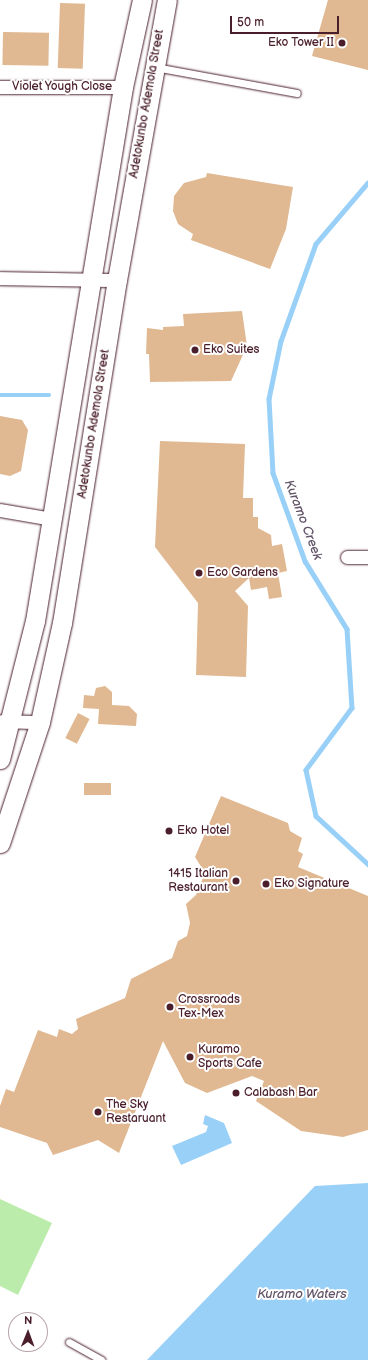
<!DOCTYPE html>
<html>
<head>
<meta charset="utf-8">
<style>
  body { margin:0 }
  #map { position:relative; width:368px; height:1360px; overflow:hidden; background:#fff; font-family:"Balsamiq Sans",sans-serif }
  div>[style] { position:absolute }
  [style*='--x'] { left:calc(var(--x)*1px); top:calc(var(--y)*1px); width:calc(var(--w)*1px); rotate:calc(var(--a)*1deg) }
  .green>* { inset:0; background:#bcecab }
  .water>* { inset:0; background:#99d0f8 }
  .stream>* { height:4.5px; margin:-2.25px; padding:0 2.25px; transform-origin:2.25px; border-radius:2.25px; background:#99d0f8 }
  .building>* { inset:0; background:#e0b891; transform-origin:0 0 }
  .roads { filter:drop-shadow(0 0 1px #4a1f2b) drop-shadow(0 0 1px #4a1f2b) }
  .service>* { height:7px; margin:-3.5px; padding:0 3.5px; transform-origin:3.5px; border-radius:3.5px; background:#fff }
  .minor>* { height:13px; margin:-6.5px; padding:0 6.5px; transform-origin:6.5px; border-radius:6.5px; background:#fff }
  .secondary>* { height:19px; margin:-9.5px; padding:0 9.5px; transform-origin:9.5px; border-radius:9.5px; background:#fff }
  .dots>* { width:11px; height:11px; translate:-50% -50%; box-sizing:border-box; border:2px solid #fff; border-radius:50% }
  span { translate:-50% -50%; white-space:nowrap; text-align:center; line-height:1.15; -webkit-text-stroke:4px #fff; paint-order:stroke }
  .poi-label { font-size:12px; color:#4a1f2b }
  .right { translate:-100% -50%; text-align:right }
  .left { translate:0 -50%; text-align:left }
  .street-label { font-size:12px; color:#4a1f2b }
  .water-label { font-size:13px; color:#625468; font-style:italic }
  .north { position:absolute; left:8px; top:1312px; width:40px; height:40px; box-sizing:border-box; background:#fff; border:1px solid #b7a5aa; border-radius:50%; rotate:1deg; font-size:11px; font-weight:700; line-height:16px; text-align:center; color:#4a1f2b }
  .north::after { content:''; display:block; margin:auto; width:14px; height:18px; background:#4a1f2b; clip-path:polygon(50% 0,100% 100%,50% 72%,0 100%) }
  .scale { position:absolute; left:230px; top:16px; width:109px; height:18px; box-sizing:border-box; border:2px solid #4a1f2b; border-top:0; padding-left:5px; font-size:12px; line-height:14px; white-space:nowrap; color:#4a1f2b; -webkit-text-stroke:3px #fff; paint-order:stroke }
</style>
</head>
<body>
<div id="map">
  <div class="green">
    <i style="clip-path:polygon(0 1199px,52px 1223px,18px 1295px,0 1286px)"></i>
  </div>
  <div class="water">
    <i style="clip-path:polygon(205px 1115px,224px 1123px,232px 1143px,181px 1165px,172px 1146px,206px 1132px,208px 1126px,203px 1124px)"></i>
    <i style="clip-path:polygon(368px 1183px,368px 1360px,147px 1360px,315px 1186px)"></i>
  </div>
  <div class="stream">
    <i style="--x:368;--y:183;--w:80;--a:130.4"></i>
    <i style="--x:316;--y:244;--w:103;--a:109.8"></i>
    <i style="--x:281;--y:341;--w:59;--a:101.7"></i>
    <i style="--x:269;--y:399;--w:74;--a:86.9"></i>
    <i style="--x:273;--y:473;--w:94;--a:70"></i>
    <i style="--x:305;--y:561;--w:80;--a:58.3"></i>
    <i style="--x:347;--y:629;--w:79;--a:86.4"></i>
    <i style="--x:352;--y:708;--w:77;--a:126.6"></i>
    <i style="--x:306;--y:770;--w:47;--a:77.7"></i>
    <i style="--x:316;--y:816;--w:71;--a:42.7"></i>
    <i style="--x:0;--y:395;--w:49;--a:0"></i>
  </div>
  <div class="building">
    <i style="clip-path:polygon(328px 0,368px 0,368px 70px,312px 56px)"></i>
    <i style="left:60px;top:3px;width:25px;height:65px;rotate:2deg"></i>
    <i style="left:3px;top:32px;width:46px;height:33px;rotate:1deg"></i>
    <i style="clip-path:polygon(207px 173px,293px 187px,286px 229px,270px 269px,191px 240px,193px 234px,178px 224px,173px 211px,174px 196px,184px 183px,206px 177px)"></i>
    <i style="clip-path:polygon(242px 311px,247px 346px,231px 381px,150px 382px,149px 354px,146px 354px,147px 328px,163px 330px,163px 327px,184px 326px,183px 314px)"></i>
    <i style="clip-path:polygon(0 416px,22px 420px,28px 430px,21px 471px,10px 476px,0 474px)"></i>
    <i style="clip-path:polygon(160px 441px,245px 444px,243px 498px,253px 498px,253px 517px,258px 517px,258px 528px,271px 535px,272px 546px,282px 544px,287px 571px,278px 573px,282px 597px,269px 599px,267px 587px,251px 590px,249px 578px,235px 591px,248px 606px,246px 677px,196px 675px,198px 603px,155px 547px)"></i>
    <i style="clip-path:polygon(105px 686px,112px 692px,112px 705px,129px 706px,137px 714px,136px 726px,98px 724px,99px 709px,83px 708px,84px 695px,94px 696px,96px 688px)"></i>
    <i style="left:78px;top:713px;width:13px;height:28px;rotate:27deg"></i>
    <i style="left:84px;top:783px;width:27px;height:12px"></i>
    <i style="clip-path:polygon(221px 796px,288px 823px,290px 831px,302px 838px,298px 851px,303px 854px,298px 867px,368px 896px,368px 1130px,343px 1137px,301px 1131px,256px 1101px,264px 1081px,252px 1076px,207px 1093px,185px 1083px,163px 1041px,119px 1153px,98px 1140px,53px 1155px,47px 1143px,0 1127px,0 1106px,6px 1089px,14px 1092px,38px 1030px,57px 1037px,59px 1029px,72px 1034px,78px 1029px,76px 1019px,125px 998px,131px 979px,172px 958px,178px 941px,187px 936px,190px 923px,186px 904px,196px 895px,205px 873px,195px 857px)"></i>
  </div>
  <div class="roads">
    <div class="service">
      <i style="--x:155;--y:67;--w:144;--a:10.4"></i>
      <i style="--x:69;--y:1342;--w:37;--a:29"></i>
    </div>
    <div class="minor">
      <i style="--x:0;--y:87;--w:123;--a:0"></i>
      <i style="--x:0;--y:278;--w:117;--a:1"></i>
      <i style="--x:0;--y:510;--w:53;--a:9.8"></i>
      <i style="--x:347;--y:557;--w:21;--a:0"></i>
      <i style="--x:2;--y:721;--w:38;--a:2"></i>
    </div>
    <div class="secondary">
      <i style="--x:0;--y:759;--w:142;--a:-75.8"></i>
      <i style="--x:35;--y:621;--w:541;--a:-80.64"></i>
      <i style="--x:123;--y:87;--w:89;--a:-77.7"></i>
      <i style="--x:0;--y:843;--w:127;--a:-71.7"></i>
      <i style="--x:40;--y:722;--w:101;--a:-77.5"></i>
      <i style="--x:62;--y:623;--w:347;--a:-80.9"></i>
      <i style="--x:117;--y:280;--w:284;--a:-79.9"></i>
    </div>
  </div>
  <div class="dots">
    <i style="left:342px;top:43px;background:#4a1f2b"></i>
    <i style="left:195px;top:350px;background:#4a1f2b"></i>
    <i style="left:199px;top:573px;background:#4a1f2b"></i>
    <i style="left:169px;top:831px;background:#4a1f2b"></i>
    <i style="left:236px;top:881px;background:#4a1f2b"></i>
    <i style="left:266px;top:884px;background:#4a1f2b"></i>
    <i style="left:170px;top:1007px;background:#4a1f2b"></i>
    <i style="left:190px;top:1057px;background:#4a1f2b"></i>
    <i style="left:236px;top:1093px;background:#4a1f2b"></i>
    <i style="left:98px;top:1112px;background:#4a1f2b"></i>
  </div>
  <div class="poi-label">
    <span class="right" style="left:334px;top:43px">Eko Tower II</span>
    <span class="left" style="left:203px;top:350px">Eko Suites</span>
    <span class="left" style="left:207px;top:573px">Eco Gardens</span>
    <span class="left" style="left:177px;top:831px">Eko Hotel</span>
    <span class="right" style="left:228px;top:881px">1415 Italian<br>Restaurant</span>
    <span class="left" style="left:274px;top:884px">Eko Signature</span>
    <span class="left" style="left:178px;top:1007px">Crossroads<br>Tex-Mex</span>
    <span class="left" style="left:198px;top:1057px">Kuramo<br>Sports Cafe</span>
    <span class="left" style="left:244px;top:1093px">Calabash Bar</span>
    <span class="left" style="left:106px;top:1112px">The Sky<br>Restaruant</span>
  </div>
  <div class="street-label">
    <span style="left:62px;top:87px">Violet Yough Close</span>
    <span style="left:147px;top:104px;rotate:-80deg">Adetokunbo Ademola Street</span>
    <span style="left:94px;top:424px;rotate:-81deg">Adetokunbo Ademola Street</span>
  </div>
  <div class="water-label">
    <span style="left:303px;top:520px;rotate:69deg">Kuramo Creek</span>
    <span style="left:302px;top:1294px">Kuramo Waters</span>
  </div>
  <div class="north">N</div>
  <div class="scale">50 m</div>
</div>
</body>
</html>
